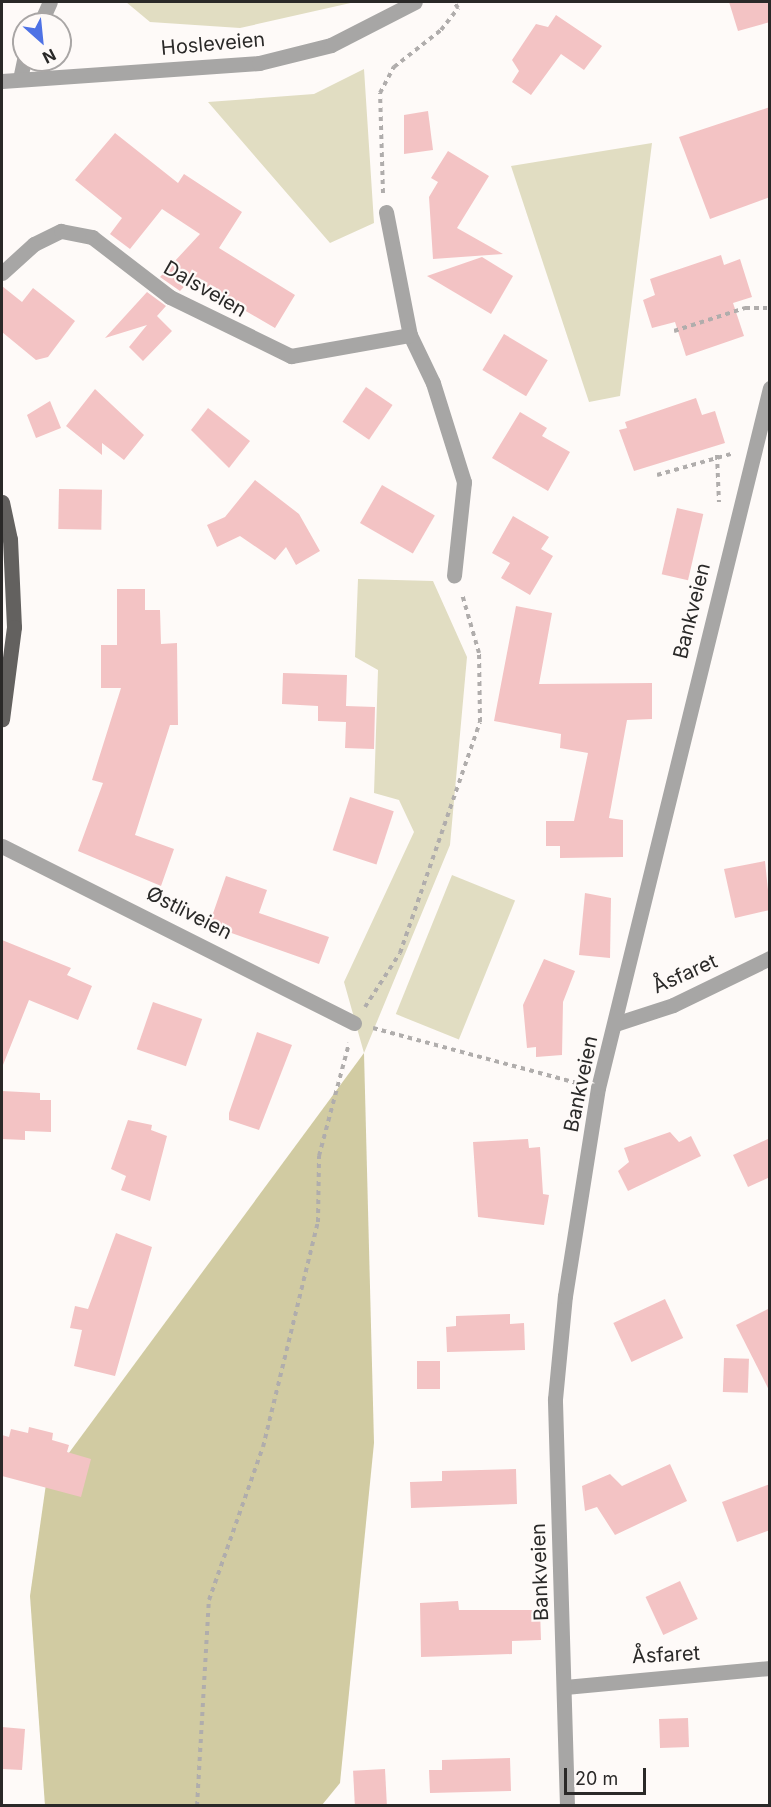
<!DOCTYPE html>
<html>
<head>
<meta charset="utf-8">
<style>
  body { margin:0 }
  #map { position:relative; width:771px; height:1807px; overflow:hidden; background:#fefaf8; font-family:Inter,sans-serif }
  div>[style] { position:absolute }
  [style*='--x'] { left:calc(var(--x)*1px); top:calc(var(--y)*1px); width:calc(var(--w)*1px); rotate:calc(var(--a)*1deg) }
  .green>* { inset:0; background:#e1ddc2; transform-origin:0 0 }
  .forest>* { inset:0; background:#d1cba2 }
  .building>* { inset:0; background:#f3c3c4; transform-origin:0 0 }
  .path>* { height:4px; margin-top:-2px; transform-origin:0; background:repeating-linear-gradient(90deg,#b0adac 0 4.5px,transparent 0 9px) }
  .minor>* { height:15px; margin:-7.5px; padding:0 7.5px; transform-origin:7.5px; border-radius:7.5px; background:#a7a6a5 }
  .major>* { height:15px; margin:-7.5px; padding:0 7.5px; transform-origin:7.5px; border-radius:7.5px; background:#63615f }
  span { translate:-50% -50%; white-space:nowrap; text-align:center; line-height:1.15; -webkit-text-stroke:4.5px #fefaf8; paint-order:stroke }
  .street-label { font-size:20px; color:#2a2928 }
  .frame { position:absolute; inset:0; border:3px solid #2a2928; pointer-events:none }
  .north { position:absolute; left:12px; top:12px; width:60px; height:60px; box-sizing:border-box; background:#fefaf8; border:2px solid #a9a6a5; border-radius:50%; rotate:153deg; font-size:16px; font-weight:700; line-height:24px; text-align:center; color:#2a2928 }
  .north::after { content:''; display:block; margin:auto; width:21px; height:27px; background:#4e72e5; clip-path:polygon(50% 0,100% 100%,50% 72%,0 100%) }
  .scale { position:absolute; left:564px; top:1768px; width:82px; height:27px; box-sizing:border-box; border:3px solid #2a2928; border-top:0; padding-left:8px; font-size:18px; line-height:21px; white-space:nowrap; color:#2a2928; -webkit-text-stroke:4px #fefaf8; paint-order:stroke }
</style>
</head>
<body>
<div id="map">
  <div class="green">
    <i style="clip-path:polygon(126px 2px,355px 2px,240px 28px,150px 22px)"></i>
    <i style="clip-path:polygon(364px 69px,374px 223px,330px 243px,208px 102px,314px 94px)"></i>
    <i style="clip-path:polygon(652px 143px,620px 396px,589px 402px,511px 166px)"></i>
    <i style="clip-path:polygon(358px 579px,433px 581px,467px 657px,450px 845px,364px 1053px,344px 982px,414px 832px,399px 800px,374px 793px,378px 670px,355px 657px)"></i>
    <i style="left:452px;top:875px;width:68px;height:150px;rotate:22deg"></i>
  </div>
  <div class="forest">
    <i style="clip-path:polygon(364px 1053px,374px 1443px,340px 1783px,322px 1805px,45px 1806px,30px 1596px,46px 1484px)"></i>
  </div>
  <div class="building">
    <i style="clip-path:polygon(729px 2px,770px 2px,770px 22px,738px 31px)"></i>
    <i style="clip-path:polygon(556px 15px,602px 46px,584px 70px,561px 54px,531px 95px,512px 82px,519px 71px,512px 60px,536px 24px,548px 27px)"></i>
    <i style="clip-path:polygon(770px 107px,770px 197px,710px 219px,679px 137px)"></i>
    <i style="clip-path:polygon(428px 111px,433px 150px,404px 154px,404px 115px)"></i>
    <i style="clip-path:polygon(115px 133px,178px 183px,184px 174px,242px 212px,219px 248px,295px 295px,275px 328px,191px 279px,180px 291px,160px 277px,200px 234px,162px 209px,130px 249px,110px 234px,122px 218px,75px 180px)"></i>
    <i style="clip-path:polygon(448px 151px,489px 176px,457px 228px,503px 254px,433px 259px,429px 197px,438px 182px,431px 178px)"></i>
    <i style="clip-path:polygon(721px 255px,724px 265px,740px 259px,752px 297px,733px 303px,744px 336px,686px 356px,675px 322px,652px 328px,643px 300px,655px 295px,650px 279px)"></i>
    <i style="clip-path:polygon(482px 257px,513px 276px,491px 314px,427px 276px)"></i>
    <i style="clip-path:polygon(2px 286px,22px 302px,33px 288px,75px 321px,48px 357px,36px 360px,2px 332px)"></i>
    <i style="clip-path:polygon(147px 292px,166px 306px,157px 316px,172px 331px,143px 361px,129px 347px,147px 325px,105px 338px)"></i>
    <i style="left:504px;top:334px;width:51px;height:42px;rotate:31deg"></i>
    <i style="left:366px;top:387px;width:32px;height:42px;rotate:34deg"></i>
    <i style="clip-path:polygon(95px 389px,144px 435px,124px 460px,102px 443px,102px 455px,66px 426px)"></i>
    <i style="clip-path:polygon(696px 398px,702px 415px,715px 411px,725px 443px,634px 471px,619px 430px,627px 428px,625px 422px)"></i>
    <i style="clip-path:polygon(50px 401px,61px 428px,36px 438px,27px 415px)"></i>
    <i style="clip-path:polygon(208px 408px,250px 441px,229px 468px,191px 430px)"></i>
    <i style="clip-path:polygon(520px 412px,547px 428px,542px 436px,570px 452px,548px 491px,492px 458px)"></i>
    <i style="clip-path:polygon(255px 480px,299px 514px,320px 551px,296px 565px,286px 547px,275px 560px,240px 536px,217px 547px,207px 525px,225px 517px)"></i>
    <i style="left:382px;top:485px;width:61px;height:44px;rotate:30deg"></i>
    <i style="left:59px;top:489px;width:43px;height:40px;rotate:1deg"></i>
    <i style="left:677px;top:508px;width:27px;height:68px;rotate:13deg"></i>
    <i style="clip-path:polygon(513px 516px,549px 537px,541px 549px,553px 556px,530px 595px,501px 578px,510px 563px,492px 553px)"></i>
    <i style="clip-path:polygon(117px 589px,145px 589px,145px 610px,160px 610px,161px 644px,177px 643px,178px 725px,170px 725px,135px 835px,174px 849px,161px 886px,78px 851px,103px 783px,92px 780px,121px 688px,101px 688px,101px 645px,117px 645px)"></i>
    <i style="clip-path:polygon(516px 606px,552px 613px,539px 684px,652px 683px,652px 719px,627px 720px,609px 818px,623px 820px,623px 857px,560px 858px,560px 846px,546px 846px,546px 821px,574px 821px,588px 753px,560px 748px,561px 734px,494px 721px)"></i>
    <i style="clip-path:polygon(283px 673px,347px 675px,346px 706px,375px 707px,374px 749px,345px 748px,346px 722px,318px 721px,318px 706px,282px 704px)"></i>
    <i style="left:350px;top:797px;width:46px;height:56px;rotate:18deg"></i>
    <i style="clip-path:polygon(765px 861px,770px 910px,735px 918px,724px 869px)"></i>
    <i style="clip-path:polygon(226px 876px,267px 890px,259px 913px,329px 937px,319px 964px,209px 925px)"></i>
    <i style="clip-path:polygon(585px 893px,611px 898px,610px 958px,579px 955px)"></i>
    <i style="clip-path:polygon(2px 940px,71px 968px,67px 975px,92px 986px,78px 1020px,29px 1000px,3px 1065px)"></i>
    <i style="clip-path:polygon(544px 959px,575px 971px,563px 1002px,562px 1055px,536px 1057px,536px 1047px,527px 1048px,523px 1005px)"></i>
    <i style="left:153px;top:1002px;width:52px;height:50px;rotate:19deg"></i>
    <i style="clip-path:polygon(257px 1032px,292px 1045px,259px 1130px,229px 1120px,229px 1113px)"></i>
    <i style="clip-path:polygon(2px 1091px,40px 1093px,40px 1100px,51px 1100px,51px 1132px,25px 1131px,25px 1140px,2px 1139px)"></i>
    <i style="clip-path:polygon(128px 1120px,152px 1125px,151px 1130px,167px 1136px,150px 1201px,121px 1190px,126px 1176px,111px 1169px)"></i>
    <i style="clip-path:polygon(670px 1132px,679px 1142px,691px 1136px,701px 1156px,628px 1191px,618px 1171px,629px 1162px,624px 1148px)"></i>
    <i style="clip-path:polygon(770px 1138px,770px 1177px,748px 1187px,733px 1155px)"></i>
    <i style="clip-path:polygon(528px 1139px,529px 1148px,540px 1147px,543px 1194px,549px 1195px,544px 1225px,478px 1217px,473px 1142px)"></i>
    <i style="clip-path:polygon(116px 1233px,152px 1247px,115px 1376px,74px 1366px,82px 1330px,70px 1328px,75px 1306px,88px 1309px)"></i>
    <i style="left:665px;top:1299px;width:43px;height:57px;rotate:65deg"></i>
    <i style="clip-path:polygon(770px 1308px,770px 1392px,736px 1325px)"></i>
    <i style="clip-path:polygon(510px 1314px,510px 1324px,524px 1323px,525px 1350px,447px 1352px,446px 1327px,456px 1326px,456px 1316px)"></i>
    <i style="left:724px;top:1358px;width:25px;height:34px;rotate:2deg"></i>
    <i style="left:440px;top:1361px;width:28px;height:23px;rotate:90deg"></i>
    <i style="clip-path:polygon(29px 1427px,53px 1433px,52px 1440px,69px 1445px,67px 1452px,91px 1459px,81px 1497px,2px 1476px,2px 1435px,9px 1437px,11px 1429px,28px 1433px)"></i>
    <i style="clip-path:polygon(670px 1464px,687px 1501px,615px 1535px,597px 1507px,585px 1511px,582px 1486px,610px 1474px,622px 1486px)"></i>
    <i style="clip-path:polygon(516px 1469px,517px 1504px,411px 1508px,410px 1482px,442px 1481px,442px 1471px)"></i>
    <i style="clip-path:polygon(770px 1484px,770px 1530px,737px 1542px,722px 1502px)"></i>
    <i style="left:680px;top:1581px;width:42px;height:38px;rotate:65deg"></i>
    <i style="clip-path:polygon(458px 1601px,459px 1610px,540px 1610px,541px 1640px,512px 1641px,512px 1654px,421px 1657px,420px 1603px)"></i>
    <i style="left:688px;top:1718px;width:29px;height:29px;rotate:88deg"></i>
    <i style="clip-path:polygon(2px 1727px,25px 1729px,22px 1770px,2px 1769px)"></i>
    <i style="clip-path:polygon(510px 1758px,511px 1791px,430px 1793px,429px 1770px,442px 1770px,442px 1760px)"></i>
    <i style="left:385px;top:1769px;width:37px;height:32px;rotate:87deg"></i>
  </div>
  <div class="path">
    <i style="--x:383;--y:193;--w:100;--a:-91.7"></i>
    <i style="--x:380;--y:93;--w:30;--a:-62"></i>
    <i style="--x:394;--y:67;--w:60;--a:-38.2"></i>
    <i style="--x:441;--y:30;--w:28;--a:-52"></i>
    <i style="--x:458;--y:8;--w:7;--a:-124"></i>
    <i style="--x:674;--y:331;--w:75;--a:-17.9"></i>
    <i style="--x:745;--y:308;--w:25;--a:0"></i>
    <i style="--x:717;--y:455;--w:47;--a:87.6"></i>
    <i style="--x:657;--y:475;--w:80;--a:-15.9"></i>
    <i style="--x:365;--y:1007;--w:64;--a:-57.1"></i>
    <i style="--x:400;--y:953;--w:244;--a:-70.9"></i>
    <i style="--x:480;--y:722;--w:69;--a:-90.8"></i>
    <i style="--x:479;--y:653;--w:61;--a:-106.1"></i>
    <i style="--x:373;--y:1028;--w:211;--a:15.1"></i>
    <i style="--x:197;--y:1806;--w:206;--a:-86.7"></i>
    <i style="--x:209;--y:1600;--w:162;--a:-70.6"></i>
    <i style="--x:263;--y:1447;--w:232;--a:-76.3"></i>
    <i style="--x:318;--y:1222;--w:66;--a:-89.1"></i>
    <i style="--x:319;--y:1156;--w:117;--a:-75.1"></i>
  </div>
  <div class="minor">
    <i style="--x:40;--y:24;--w:24;--a:-66"></i>
    <i style="--x:20;--y:79;--w:19;--a:-78"></i>
    <i style="--x:2;--y:81;--w:258;--a:-4"></i>
    <i style="--x:259;--y:63;--w:74;--a:-14"></i>
    <i style="--x:331;--y:45;--w:94;--a:-27.1"></i>
    <i style="--x:386;--y:212;--w:125;--a:79"></i>
    <i style="--x:410;--y:335;--w:53;--a:64.4"></i>
    <i style="--x:433;--y:383;--w:104;--a:72.6"></i>
    <i style="--x:464;--y:482;--w:94;--a:96.1"></i>
    <i style="--x:2;--y:273;--w:43;--a:-42.2"></i>
    <i style="--x:34;--y:244;--w:30;--a:-26"></i>
    <i style="--x:61;--y:231;--w:32;--a:11"></i>
    <i style="--x:92;--y:237;--w:98;--a:37.6"></i>
    <i style="--x:170;--y:297;--w:135;--a:26"></i>
    <i style="--x:291;--y:356;--w:121;--a:-10"></i>
    <i style="--x:2;--y:846;--w:394;--a:26.7"></i>
    <i style="--x:615;--y:1024;--w:61;--a:-18.1"></i>
    <i style="--x:673;--y:1005;--w:108;--a:-25.9"></i>
    <i style="--x:565;--y:1687;--w:206;--a:-5.3"></i>
    <i style="--x:567;--y:1806;--w:407;--a:-91.7"></i>
    <i style="--x:555;--y:1399;--w:103;--a:-84.5"></i>
    <i style="--x:565;--y:1296;--w:211;--a:-81"></i>
    <i style="--x:598;--y:1088;--w:721;--a:-76.2"></i>
  </div>
  <div class="major">
    <i style="--x:2;--y:502;--w:38;--a:78"></i>
    <i style="--x:10;--y:539;--w:88;--a:87.4"></i>
    <i style="--x:14;--y:627;--w:93;--a:97.4"></i>
  </div>
  <div class="street-label">
    <span style="left:213px;top:44px;rotate:-5deg">Hosleveien</span>
    <span style="left:205px;top:289px;rotate:30deg">Dalsveien</span>
    <span style="left:692px;top:611px;rotate:-76deg">Bankveien</span>
    <span style="left:189px;top:913px;rotate:27deg">Østliveien</span>
    <span style="left:685px;top:974px;rotate:-24deg">Åsfaret</span>
    <span style="left:581px;top:1084px;rotate:-78deg">Bankveien</span>
    <span style="left:540px;top:1572px;rotate:-92deg">Bankveien</span>
    <span style="left:666px;top:1655px;rotate:-3deg">Åsfaret</span>
  </div>
  <div class="frame"></div>
  <div class="north">N</div>
  <div class="scale">20 m</div>
</div>
</body>
</html>
